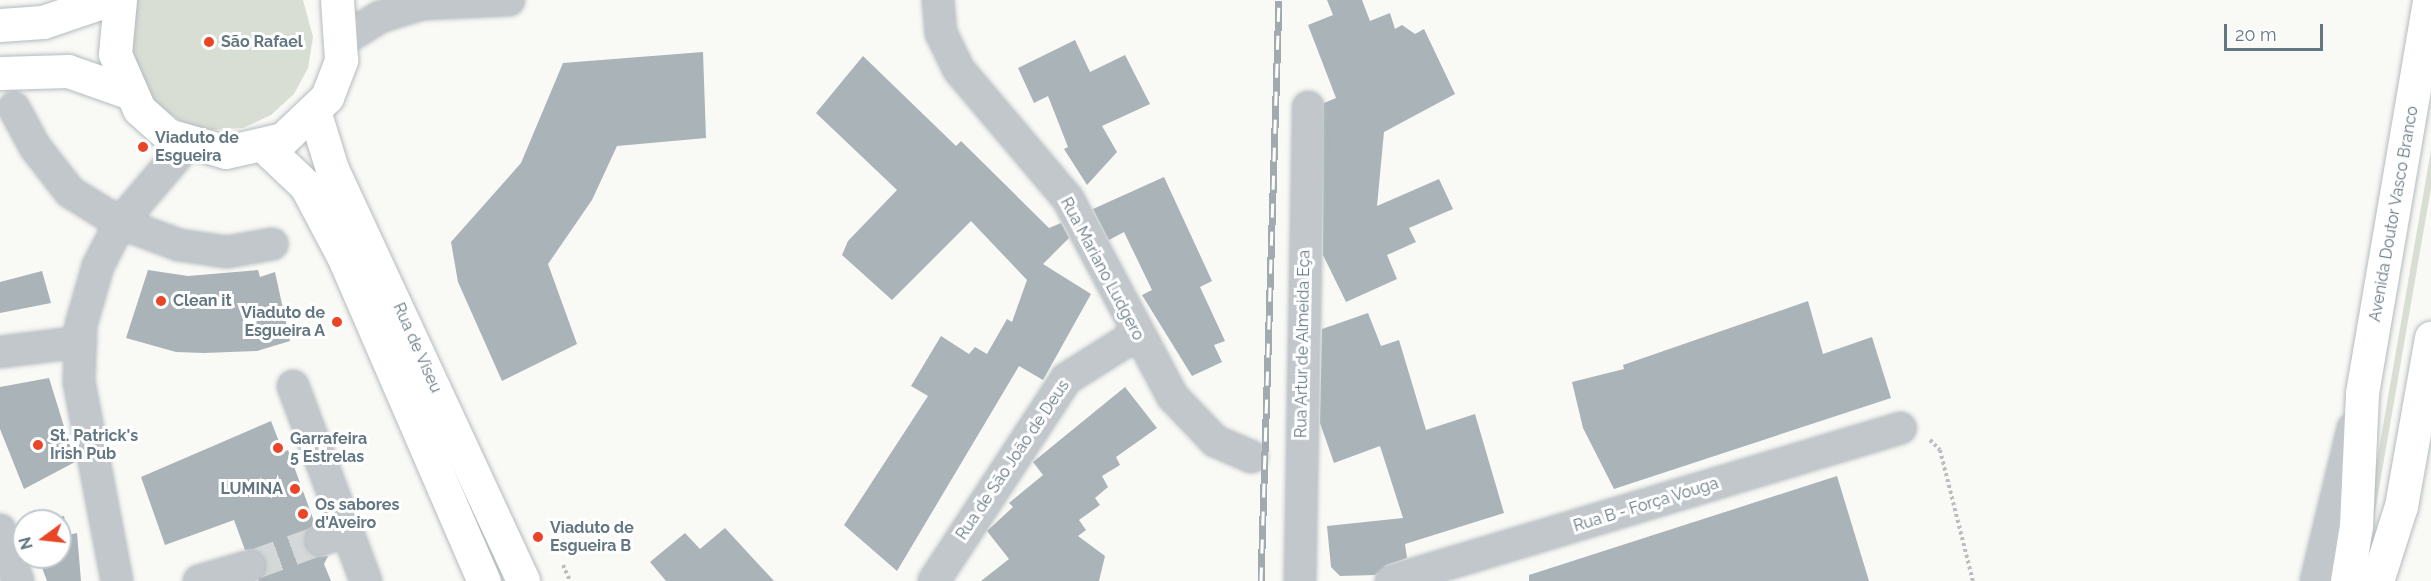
<!DOCTYPE html>
<html>
<head>
<meta charset="utf-8">
<style>
  body { margin:0 }
  #map { position:relative; width:2431px; height:581px; overflow:hidden; background:#f9f9f6; font-family:Raleway,sans-serif }
  div>[style] { position:absolute }
  [style*='--x'] { left:calc(var(--x)*1px); top:calc(var(--y)*1px); width:calc(var(--w)*1px); rotate:calc(var(--a)*1deg) }
  .green>* { inset:0; background:#d9ded5 }
  .building>* { inset:0; background:#a9b3b8 }
  .minor-tunnel>* { height:30px; margin-top:-15px; transform-origin:0; background:repeating-linear-gradient(90deg,#d4d8d9 0 30px,transparent 0 45px) }
  .path>* { height:4px; margin-top:-2px; transform-origin:0; background:repeating-linear-gradient(90deg,#babec1 0 3px,transparent 0 6px) }
  .roads { filter:drop-shadow(0 0 2px #b4bbbf) drop-shadow(0 0 2px #b4bbbf) }
  .minor>* { height:30px; margin:-15px; padding:0 15px; transform-origin:15px; border-radius:15px; background:#c2c7cb }
  .secondary>* { height:33px; margin:-16.5px; padding:0 16.5px; transform-origin:16.5px; border-radius:16.5px; background:#fff }
  .rail>* { height:7px; margin-top:-3.5px; transform-origin:0; background:repeating-linear-gradient(90deg,#fff 0 14px,#a1aaaf 0 28px); box-sizing:border-box; border-block:2px solid #a1aaaf }
  .dots>* { width:16px; height:16px; translate:-50% -50%; box-sizing:border-box; border:3px solid #fff; border-radius:50% }
  span { translate:-50% -50%; white-space:nowrap; text-align:center; line-height:1.15; -webkit-text-stroke:6px #fff; paint-order:stroke }
  .poi-label { font-size:16px; color:#637782; font-weight:700 }
  .left { translate:0 -50%; text-align:left }
  .right { translate:-100% -50%; text-align:right }
  .street-label { font-size:16px; color:#637782 }
  .north { position:absolute; left:12px; top:509px; width:60px; height:60px; box-sizing:border-box; background:#fff; border:2px solid #c1c9cd; border-radius:50%; rotate:255deg; font-size:16px; font-weight:700; line-height:24px; text-align:center; color:#637782 }
  .north::after { content:''; display:block; margin:auto; width:21px; height:27px; background:#e94526; clip-path:polygon(50% 0,100% 100%,50% 72%,0 100%) }
  .scale { position:absolute; left:2224px; top:24px; width:99px; height:27px; box-sizing:border-box; border:3px solid #637782; border-top:0; padding-left:8px; font-size:18px; line-height:21px; white-space:nowrap; color:#637782; -webkit-text-stroke:4px #fff; paint-order:stroke }
</style>
</head>
<body>
<div id="map">
  <div class="green">
    <i style="clip-path:polygon(137px 0,303px 0,313px 37px,308px 68px,294px 94px,271px 115px,243px 128px,212px 130px,182px 122px,157px 105px,138px 79px,129px 50px)"></i>
    <i style="clip-path:polygon(2431px 150px,2431px 188px,2363px 581px,2356px 581px)"></i>
  </div>
  <div class="building">
    <i style="clip-path:polygon(1327px 0,1362px 0,1370px 21px,1390px 13px,1395px 29px,1402px 25px,1415px 34px,1424px 29px,1455px 94px,1384px 132px,1377px 206px,1439px 179px,1453px 209px,1409px 228px,1416px 242px,1387px 255px,1397px 279px,1346px 302px,1323px 255px,1324px 103px,1336px 98px,1308px 25px,1333px 15px)"></i>
    <i style="clip-path:polygon(1075px 40px,1090px 72px,1125px 55px,1150px 104px,1102px 126px,1117px 152px,1087px 185px,1064px 149px,1068px 147px,1048px 96px,1034px 103px,1018px 68px)"></i>
    <i style="clip-path:polygon(703px 52px,706px 138px,617px 146px,592px 200px,548px 264px,577px 344px,502px 381px,458px 282px,451px 242px,521px 163px,563px 63px)"></i>
    <i style="clip-path:polygon(863px 56px,956px 146px,961px 141px,1049px 228px,1061px 223px,1069px 238px,1043px 264px,1091px 294px,1043px 380px,1019px 366px,897px 571px,844px 525px,928px 396px,911px 386px,941px 336px,969px 354px,975px 347px,987px 354px,1007px 319px,1012px 322px,1027px 280px,971px 221px,892px 300px,842px 255px,848px 241px,897px 190px,816px 113px)"></i>
    <i style="clip-path:polygon(1164px 177px,1212px 281px,1200px 287px,1225px 341px,1214px 345px,1222px 362px,1192px 376px,1142px 295px,1152px 290px,1124px 232px,1109px 240px,1093px 209px)"></i>
    <i style="clip-path:polygon(148px 270px,188px 276px,258px 270px,260px 277px,275px 272px,290px 341px,257px 351px,204px 353px,176px 352px,126px 338px)"></i>
    <i style="clip-path:polygon(42px 271px,51px 303px,0 313px,0 282px)"></i>
    <i style="clip-path:polygon(1808px 301px,1823px 354px,1872px 337px,1891px 398px,1614px 489px,1583px 428px,1572px 382px,1624px 369px,1623px 365px)"></i>
    <i style="clip-path:polygon(1368px 313px,1381px 346px,1399px 340px,1426px 430px,1475px 414px,1504px 513px,1405px 544px,1407px 558px,1386px 565px,1375px 575px,1340px 576px,1331px 567px,1327px 526px,1403px 518px,1380px 446px,1334px 463px,1320px 423px,1322px 329px)"></i>
    <i style="clip-path:polygon(49px 378px,75px 462px,24px 489px,0 429px,0 387px)"></i>
    <i style="clip-path:polygon(1125px 387px,1157px 428px,1116px 457px,1120px 465px,1102px 476px,1108px 487px,1095px 498px,1100px 505px,1079px 520px,1086px 530px,1078px 536px,1105px 556px,1099px 581px,981px 581px,1009px 559px,987px 531px,1013px 507px,1009px 503px,1043px 475px,1033px 462px)"></i>
    <i style="clip-path:polygon(271px 421px,283px 452px,288px 450px,315px 524px,307px 530px,305px 546px,318px 557px,328px 556px,324px 564px,331px 581px,258px 581px,266px 561px,255px 549px,245px 550px,234px 520px,165px 545px,141px 477px)"></i>
    <i style="clip-path:polygon(1837px 476px,1869px 581px,1529px 581px,1529px 575px)"></i>
    <i style="clip-path:polygon(64px 516px,68px 535px,77px 533px,81px 581px,47px 581px,38px 557px,60px 557px,60px 521px,39px 521px)"></i>
    <i style="clip-path:polygon(725px 528px,774px 581px,666px 581px,650px 562px,685px 533px,700px 549px)"></i>
  </div>
  <div class="minor-tunnel">
    <i style="--x:250;--y:566;--w:76;--a:-20.1"></i>
  </div>
  <div class="path">
    <i style="--x:1930;--y:440;--w:14;--a:45"></i>
    <i style="--x:1940;--y:450;--w:135;--a:75.9"></i>
    <i style="--x:563;--y:565;--w:17;--a:66"></i>
  </div>
  <div class="roads">
    <div class="minor">
      <i style="--x:938;--y:0;--w:33;--a:85"></i>
      <i style="--x:941;--y:33;--w:41;--a:64.1"></i>
      <i style="--x:959;--y:70;--w:169;--a:49.8"></i>
      <i style="--x:1068;--y:199;--w:224;--a:62.1"></i>
      <i style="--x:1173;--y:397;--w:61;--a:46.3"></i>
      <i style="--x:1215;--y:441;--w:40;--a:23.4"></i>
      <i style="--x:343;--y:40;--w:44;--a:-31.9"></i>
      <i style="--x:380;--y:17;--w:44;--a:-17.2"></i>
      <i style="--x:422;--y:4;--w:87;--a:-2.6"></i>
      <i style="--x:14;--y:108;--w:44;--a:61.7"></i>
      <i style="--x:35;--y:147;--w:57;--a:52.1"></i>
      <i style="--x:70;--y:192;--w:59;--a:31.8"></i>
      <i style="--x:120;--y:223;--w:63;--a:20.4"></i>
      <i style="--x:179;--y:245;--w:49;--a:8.3"></i>
      <i style="--x:227;--y:252;--w:46;--a:-10.1"></i>
      <i style="--x:0;--y:352;--w:81;--a:-7.1"></i>
      <i style="--x:293;--y:386;--w:208;--a:69.5"></i>
      <i style="--x:0;--y:530;--w:54;--a:70.6"></i>
      <i style="--x:321;--y:540;--w:28;--a:-21"></i>
      <i style="--x:117;--y:581;--w:203;--a:-100.8"></i>
      <i style="--x:79;--y:382;--w:57;--a:-88"></i>
      <i style="--x:81;--y:325;--w:61;--a:-73.9"></i>
      <i style="--x:98;--y:266;--w:48;--a:-62.9"></i>
      <i style="--x:120;--y:223;--w:104;--a:-49.7"></i>
      <i style="--x:199;--y:581;--w:53;--a:-16.4"></i>
      <i style="--x:934;--y:581;--w:241;--a:-56.8"></i>
      <i style="--x:1066;--y:379;--w:83;--a:-32.2"></i>
      <i style="--x:1300;--y:581;--w:474;--a:-89"></i>
      <i style="--x:1391;--y:581;--w:532;--a:-16.7"></i>
      <i style="--x:2316;--y:581;--w:157;--a:-76.4"></i>
    </div>
    <div class="secondary">
      <i style="--x:120;--y:0;--w:54;--a:95.3"></i>
      <i style="--x:115;--y:54;--w:60;--a:66.4"></i>
      <i style="--x:139;--y:109;--w:39;--a:42"></i>
      <i style="--x:168;--y:135;--w:60;--a:16.3"></i>
      <i style="--x:226;--y:152;--w:58;--a:-12.8"></i>
      <i style="--x:283;--y:139;--w:61;--a:-43.7"></i>
      <i style="--x:327;--y:97;--w:40;--a:-69"></i>
      <i style="--x:341;--y:60;--w:60;--a:-93.8"></i>
      <i style="--x:0;--y:25;--w:43;--a:-4"></i>
      <i style="--x:43;--y:22;--w:69;--a:-18.7"></i>
      <i style="--x:0;--y:73;--w:68;--a:-1.7"></i>
      <i style="--x:68;--y:71;--w:64;--a:19.3"></i>
      <i style="--x:315;--y:114;--w:58;--a:72.8"></i>
      <i style="--x:332;--y:169;--w:454;--a:65.1"></i>
      <i style="--x:265;--y:147;--w:57;--a:43.6"></i>
      <i style="--x:306;--y:186;--w:81;--a:62.2"></i>
      <i style="--x:344;--y:258;--w:352;--a:66.6"></i>
      <i style="--x:2347;--y:581;--w:56;--a:-80.7"></i>
      <i style="--x:2356;--y:526;--w:133;--a:-87.4"></i>
      <i style="--x:2362;--y:393;--w:399;--a:-80.3"></i>
      <i style="--x:2377;--y:581;--w:79;--a:-72.3"></i>
      <i style="--x:2401;--y:506;--w:171;--a:-79.9"></i>
    </div>
  </div>
  <div class="rail">
    <i style="--x:1261;--y:581;--w:581;--a:-88.23"></i>
  </div>
  <div class="dots">
    <i style="left:209px;top:42px;background:#e94526"></i>
    <i style="left:143px;top:147px;background:#e94526"></i>
    <i style="left:161px;top:301px;background:#e94526"></i>
    <i style="left:337px;top:322px;background:#e94526"></i>
    <i style="left:38px;top:445px;background:#e94526"></i>
    <i style="left:278px;top:448px;background:#e94526"></i>
    <i style="left:295px;top:489px;background:#e94526"></i>
    <i style="left:303px;top:514px;background:#e94526"></i>
    <i style="left:538px;top:537px;background:#e94526"></i>
  </div>
  <div class="poi-label">
    <span class="left" style="left:221px;top:42px">São Rafael</span>
    <span class="left" style="left:155px;top:147px">Viaduto de<br>Esgueira</span>
    <span class="left" style="left:173px;top:301px">Clean it</span>
    <span class="right" style="left:325px;top:322px">Viaduto de<br>Esgueira A</span>
    <span class="left" style="left:50px;top:445px">St. Patrick's<br>Irish Pub</span>
    <span class="left" style="left:290px;top:448px">Garrafeira<br>5 Estrelas</span>
    <span class="right" style="left:283px;top:489px">LUMINA</span>
    <span class="left" style="left:315px;top:514px">Os sabores<br>d'Aveiro</span>
    <span class="left" style="left:550px;top:537px">Viaduto de<br>Esgueira B</span>
  </div>
  <div class="street-label">
    <span style="left:2394px;top:214px;rotate:-80deg">Avenida Doutor Vasco Branco</span>
    <span style="left:1102px;top:269px;rotate:62deg">Rua Mariano Ludgero</span>
    <span style="left:1303px;top:344px;rotate:-89deg">Rua Artur de Almeida Eça</span>
    <span style="left:417px;top:348px;rotate:66deg">Rua de Viseu</span>
    <span style="left:1013px;top:460px;rotate:-56deg">Rua de São João de Deus</span>
    <span style="left:1646px;top:505px;rotate:-17deg">Rua B - Força Vouga</span>
  </div>
  <div class="north">N</div>
  <div class="scale">20 m</div>
</div>
</body>
</html>
